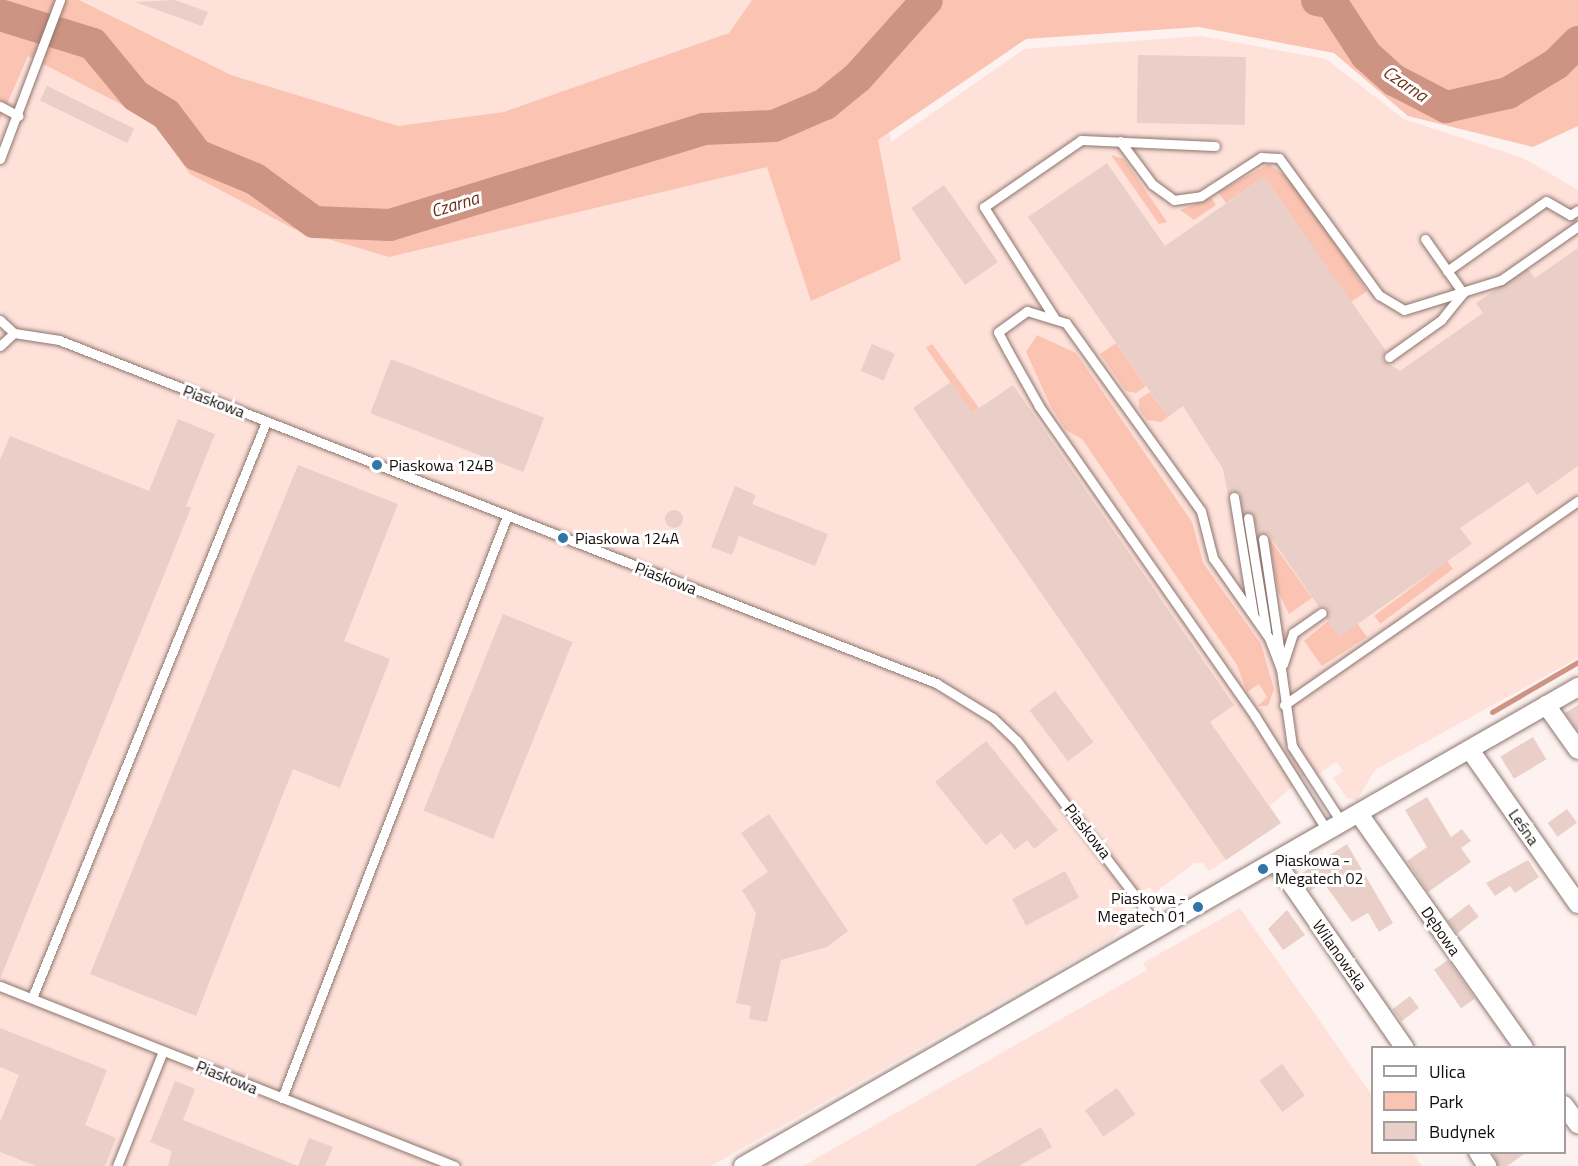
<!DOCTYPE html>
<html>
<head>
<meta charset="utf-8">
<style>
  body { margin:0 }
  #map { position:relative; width:1578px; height:1166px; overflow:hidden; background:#fdf2ef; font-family:"Titillium Web",sans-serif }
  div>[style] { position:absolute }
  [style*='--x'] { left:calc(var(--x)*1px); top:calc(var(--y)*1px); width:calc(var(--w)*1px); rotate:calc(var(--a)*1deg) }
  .built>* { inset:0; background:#fee2da }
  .green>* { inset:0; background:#fbc3b2; transform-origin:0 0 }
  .stream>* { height:5px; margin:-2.5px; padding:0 2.5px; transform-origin:2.5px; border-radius:2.5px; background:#cd9483 }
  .river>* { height:32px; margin:-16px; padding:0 16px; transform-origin:16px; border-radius:16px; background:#cd9483 }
  .building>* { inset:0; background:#e9cfc7; transform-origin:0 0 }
  .round { border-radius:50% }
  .roads { filter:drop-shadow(0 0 2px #8c756e) drop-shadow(0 0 2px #8c756e) }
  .service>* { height:9px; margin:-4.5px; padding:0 4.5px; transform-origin:4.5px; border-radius:4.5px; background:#fff }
  .minor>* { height:18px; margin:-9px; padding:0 9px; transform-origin:9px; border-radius:9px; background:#fff }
  .dots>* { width:16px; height:16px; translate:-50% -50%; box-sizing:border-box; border:3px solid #fff; border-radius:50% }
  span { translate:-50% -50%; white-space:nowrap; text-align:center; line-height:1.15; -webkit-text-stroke:6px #fff; paint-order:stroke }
  .street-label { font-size:16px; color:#140c09 }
  .poi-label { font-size:16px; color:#140c09 }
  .left { translate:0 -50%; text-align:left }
  .right { translate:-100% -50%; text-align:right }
  .water-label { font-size:18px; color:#732e19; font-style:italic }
  .legend { position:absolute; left:1371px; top:1046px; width:195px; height:108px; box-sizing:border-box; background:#fff; border:2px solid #a19e9d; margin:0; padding:8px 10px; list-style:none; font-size:18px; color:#140c09 }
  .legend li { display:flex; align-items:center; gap:12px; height:30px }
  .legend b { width:30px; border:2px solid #a19e9d }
</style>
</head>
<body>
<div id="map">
  <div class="built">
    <i style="clip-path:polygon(0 0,864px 0,891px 142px,1024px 49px,1201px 36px,1326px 59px,1404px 119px,1523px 158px,1578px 190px,1578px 658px,1375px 770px,1357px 800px,1347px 798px,1333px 778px,1343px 771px,1336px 762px,1317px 775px,1313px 769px,1270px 806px,1281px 823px,1209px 871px,1203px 863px,1194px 863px,1155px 893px,1149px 887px,1125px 906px,1124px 925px,1112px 939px,711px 1166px,0 1166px)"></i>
    <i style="clip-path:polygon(1240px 908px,1372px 1095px,1372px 1152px,1413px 1153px,1422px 1166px,803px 1166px,1147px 970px,1143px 963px)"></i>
  </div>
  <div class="green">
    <i style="clip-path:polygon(0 0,79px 0,231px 75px,398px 126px,504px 112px,729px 33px,752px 0,1578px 0,1578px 126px,1533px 147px,1408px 116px,1334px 53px,1199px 27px,1026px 39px,878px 140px,901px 260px,811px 301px,767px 167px,389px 257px,294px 229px,190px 174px,151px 120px,28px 56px,0 120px)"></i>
    <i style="clip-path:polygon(1111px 155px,1124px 159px,1167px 222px,1159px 224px)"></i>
    <i style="clip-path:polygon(1269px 164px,1294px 183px,1367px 291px,1351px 302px,1264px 177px,1226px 203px,1218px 192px)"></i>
    <i style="clip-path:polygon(1211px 198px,1216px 205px,1194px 220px,1180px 210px)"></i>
    <i style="clip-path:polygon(1037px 335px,1076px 353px,1192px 522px,1203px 563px,1261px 644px,1274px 689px,1268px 706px,1258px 706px,1267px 697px,1259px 684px,1247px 692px,1237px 665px,1082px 439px,1066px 430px,1051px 407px,1026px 352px)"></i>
    <i style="clip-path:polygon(1116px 343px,1146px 386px,1136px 393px,1126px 391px,1100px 354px)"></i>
    <i style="clip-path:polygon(932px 344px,979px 408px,972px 413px,926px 348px)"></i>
    <i style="clip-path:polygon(1150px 392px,1168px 417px,1161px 422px,1147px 420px,1139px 409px,1139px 399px)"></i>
    <i style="clip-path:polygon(1269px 538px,1312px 598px,1289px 614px,1278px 591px)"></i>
    <i style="left:1447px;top:561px;width:10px;height:91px;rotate:53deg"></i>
    <i style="clip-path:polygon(1328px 621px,1339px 636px,1357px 623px,1367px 637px,1322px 666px,1304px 641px)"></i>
  </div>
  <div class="stream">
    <i style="--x:1492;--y:712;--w:99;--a:-30.2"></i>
  </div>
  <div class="river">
    <i style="--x:1317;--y:0;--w:15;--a:11"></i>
    <i style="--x:1332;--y:3;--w:62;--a:56.8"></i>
    <i style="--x:1366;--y:55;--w:38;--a:42"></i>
    <i style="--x:1394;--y:80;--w:59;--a:27.4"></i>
    <i style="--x:1446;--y:107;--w:64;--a:-12.7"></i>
    <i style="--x:1508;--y:93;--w:56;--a:-31.1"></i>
    <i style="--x:1556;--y:64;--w:31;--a:-45"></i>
    <i style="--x:0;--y:15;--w:97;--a:17.3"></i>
    <i style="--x:93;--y:44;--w:67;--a:50.4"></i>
    <i style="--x:136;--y:96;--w:35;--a:31"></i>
    <i style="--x:166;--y:114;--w:51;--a:52.9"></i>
    <i style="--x:197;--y:155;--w:63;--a:22.5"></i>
    <i style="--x:255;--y:179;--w:73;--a:36.1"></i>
    <i style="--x:314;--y:222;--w:76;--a:2.3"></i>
    <i style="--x:390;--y:225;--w:328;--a:-17"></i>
    <i style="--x:704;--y:129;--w:70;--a:-2.5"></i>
    <i style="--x:774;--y:126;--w:56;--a:-23.3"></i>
    <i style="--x:825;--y:104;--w:43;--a:-39.3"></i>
    <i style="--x:858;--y:77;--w:103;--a:-48.1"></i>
  </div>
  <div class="building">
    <i style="clip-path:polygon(175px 0,208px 12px,202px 26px,135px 2px)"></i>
    <i style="left:1138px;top:55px;width:108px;height:68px;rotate:1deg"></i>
    <i style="left:47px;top:86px;width:97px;height:16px;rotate:26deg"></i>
    <i style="clip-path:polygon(1107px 163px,1165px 246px,1264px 177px,1386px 351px,1383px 360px,1400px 371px,1483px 313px,1476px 303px,1498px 288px,1528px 269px,1535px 278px,1578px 248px,1578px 466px,1537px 495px,1528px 482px,1460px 528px,1472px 544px,1339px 637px,1326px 618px,1327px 609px,1319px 607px,1268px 534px,1258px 535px,1254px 516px,1243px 513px,1240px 493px,1228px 495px,1223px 469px,1183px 406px,1168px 417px,1028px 217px)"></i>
    <i style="left:944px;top:185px;width:94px;height:40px;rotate:55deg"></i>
    <i style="left:872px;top:344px;width:25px;height:29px;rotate:23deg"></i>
    <i style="left:391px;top:359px;width:164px;height:58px;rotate:21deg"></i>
    <i style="clip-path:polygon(951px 382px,972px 413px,1013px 385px,1234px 705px,1210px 722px,1281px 823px,1226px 860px,913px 408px)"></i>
    <i style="clip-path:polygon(178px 419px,215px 434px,186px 506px,191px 508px,0 979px,0 460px,10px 436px,149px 491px)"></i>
    <i style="clip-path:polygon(298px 465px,398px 504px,344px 641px,390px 659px,340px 788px,293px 769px,196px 1016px,90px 974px)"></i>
    <i style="clip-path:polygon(735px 486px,756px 495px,752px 504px,828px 534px,815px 566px,739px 536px,732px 555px,711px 547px)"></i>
    <i class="round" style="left:665px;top:510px;width:18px;height:18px"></i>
    <i style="left:503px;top:614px;width:75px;height:212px;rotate:22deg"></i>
    <i style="left:1055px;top:691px;width:64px;height:32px;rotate:53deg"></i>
    <i style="clip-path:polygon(1578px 705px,1578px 731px,1565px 713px)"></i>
    <i style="left:1533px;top:737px;width:26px;height:38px;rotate:59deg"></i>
    <i style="clip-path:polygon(986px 741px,1058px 830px,1034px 849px,1027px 840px,1015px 850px,1001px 833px,986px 845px,935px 782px)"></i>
    <i style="clip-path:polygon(1427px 797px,1451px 837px,1462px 829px,1471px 841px,1461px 848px,1471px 862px,1428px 892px,1407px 861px,1427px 847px,1405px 810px)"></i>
    <i style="left:1567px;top:809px;width:17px;height:24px;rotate:54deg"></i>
    <i style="clip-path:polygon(769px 814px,848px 931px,827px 947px,781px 960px,767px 1022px,749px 1019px,751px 1006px,736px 1003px,756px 913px,742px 890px,768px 872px,741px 833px)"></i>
    <i style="clip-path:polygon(1347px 844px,1393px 923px,1379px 932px,1368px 913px,1352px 922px,1323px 882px,1310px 891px,1299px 875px)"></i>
    <i style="clip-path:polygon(1528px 860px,1539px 877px,1515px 893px,1510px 886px,1495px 896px,1486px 883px)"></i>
    <i style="left:1065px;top:871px;width:30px;height:60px;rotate:62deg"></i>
    <i style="left:1469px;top:904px;width:16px;height:27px;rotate:52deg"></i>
    <i style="clip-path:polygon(1287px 910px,1305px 935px,1283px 950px,1268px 929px)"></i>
    <i style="left:1448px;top:960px;width:47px;height:17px;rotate:55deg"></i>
    <i style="left:1410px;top:996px;width:15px;height:22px;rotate:53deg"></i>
    <i style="clip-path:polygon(0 1028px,107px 1070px,85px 1125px,116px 1138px,105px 1166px,36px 1166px,0 1152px,0 1122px,19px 1075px,0 1067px)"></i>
    <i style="left:1282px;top:1064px;width:39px;height:28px;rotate:54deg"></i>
    <i style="clip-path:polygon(175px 1081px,195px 1089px,183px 1120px,298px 1166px,168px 1166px,172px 1151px,150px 1142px)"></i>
    <i style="left:1117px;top:1088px;width:32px;height:39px;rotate:55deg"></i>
    <i style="clip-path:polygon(1041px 1127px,1052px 1147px,1019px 1166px,974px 1166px)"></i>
    <i style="clip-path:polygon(309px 1138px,333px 1147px,325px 1166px,298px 1166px)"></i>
    <i style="clip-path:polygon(1492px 1152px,1527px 1152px,1507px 1166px,1498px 1166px)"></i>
  </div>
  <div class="roads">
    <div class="service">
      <i style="--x:0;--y:106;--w:21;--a:28"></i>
      <i style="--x:1120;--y:141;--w:54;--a:53.3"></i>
      <i style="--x:1152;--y:184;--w:27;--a:36"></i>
      <i style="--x:1174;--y:200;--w:27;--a:-8"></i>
      <i style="--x:1201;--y:196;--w:72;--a:-33"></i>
      <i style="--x:1261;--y:157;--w:18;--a:3"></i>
      <i style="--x:1279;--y:158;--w:170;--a:53.9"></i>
      <i style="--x:1379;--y:295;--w:29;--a:31"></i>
      <i style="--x:1404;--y:310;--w:102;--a:-17.2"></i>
      <i style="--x:1501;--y:280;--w:94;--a:-35"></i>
      <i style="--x:0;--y:159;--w:170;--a:-69.3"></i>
      <i style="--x:1447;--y:271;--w:121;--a:-35.3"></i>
      <i style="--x:1546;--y:201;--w:28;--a:30"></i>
      <i style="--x:1570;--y:215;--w:9;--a:-32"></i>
      <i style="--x:1055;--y:319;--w:133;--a:-122.4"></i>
      <i style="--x:984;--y:207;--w:118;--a:-34.6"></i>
      <i style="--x:1081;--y:140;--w:134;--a:2.6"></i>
      <i style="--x:0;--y:320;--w:19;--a:43"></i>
      <i style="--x:0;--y:346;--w:19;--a:-43"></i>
      <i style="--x:14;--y:333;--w:46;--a:8.8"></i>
      <i style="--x:59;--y:340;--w:942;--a:21.36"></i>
      <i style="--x:936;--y:683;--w:67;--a:31.6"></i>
      <i style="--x:993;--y:718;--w:33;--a:44"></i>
      <i style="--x:1017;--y:741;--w:236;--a:52.7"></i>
      <i style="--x:1389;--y:357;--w:64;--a:-35.4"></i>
      <i style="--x:1441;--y:320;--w:35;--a:-51"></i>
      <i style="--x:1463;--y:293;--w:66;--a:-125.1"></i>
      <i style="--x:1234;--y:497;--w:118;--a:80.7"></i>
      <i style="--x:1248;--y:518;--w:114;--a:80.9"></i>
      <i style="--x:1263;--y:539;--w:123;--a:81.6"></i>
      <i style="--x:1283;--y:664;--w:33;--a:-72"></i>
      <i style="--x:1293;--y:633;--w:35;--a:-35"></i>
      <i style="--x:1284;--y:705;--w:358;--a:-34.8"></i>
      <i style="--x:1328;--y:832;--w:137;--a:-122.2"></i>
      <i style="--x:1255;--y:716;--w:378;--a:-124.9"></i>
      <i style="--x:1039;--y:406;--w:63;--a:-119.4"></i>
      <i style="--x:1008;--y:351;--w:21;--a:-118"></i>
      <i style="--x:998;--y:332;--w:36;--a:-36"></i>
      <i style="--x:1027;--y:311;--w:41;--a:17.1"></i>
      <i style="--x:1066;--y:323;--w:231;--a:54.3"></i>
      <i style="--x:1201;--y:511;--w:49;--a:75.7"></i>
      <i style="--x:1213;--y:558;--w:98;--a:55"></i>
      <i style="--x:1269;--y:638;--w:33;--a:69"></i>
      <i style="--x:1281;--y:669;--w:78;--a:81.9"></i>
      <i style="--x:1292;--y:746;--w:92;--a:57"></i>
      <i style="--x:0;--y:986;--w:489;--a:21.6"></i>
      <i style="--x:32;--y:998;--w:622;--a:-67.89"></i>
      <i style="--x:282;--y:1098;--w:624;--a:-68.86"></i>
      <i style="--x:117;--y:1166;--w:124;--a:-68.2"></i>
    </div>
    <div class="minor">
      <i style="--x:1546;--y:705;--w:55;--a:54.6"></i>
      <i style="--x:1470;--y:750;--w:188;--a:55"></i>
      <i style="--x:1359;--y:814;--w:286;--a:54.8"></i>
      <i style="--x:1276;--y:862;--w:226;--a:55.3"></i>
      <i style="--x:1564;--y:1105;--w:24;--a:54"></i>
      <i style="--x:1478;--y:1152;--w:17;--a:57"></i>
      <i style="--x:743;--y:1166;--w:963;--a:-29.84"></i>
    </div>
  </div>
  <div class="dots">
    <i style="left:377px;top:465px;background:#2e76aa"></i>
    <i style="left:563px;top:538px;background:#2e76aa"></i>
    <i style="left:1263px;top:869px;background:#2e76aa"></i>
    <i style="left:1198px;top:907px;background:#2e76aa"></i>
  </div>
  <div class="street-label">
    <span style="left:214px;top:401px;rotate:21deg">Piaskowa</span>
    <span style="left:666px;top:578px;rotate:21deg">Piaskowa</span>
    <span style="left:1524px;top:827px;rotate:55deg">Leśna</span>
    <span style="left:1088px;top:831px;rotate:52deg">Piaskowa</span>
    <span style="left:1441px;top:931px;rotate:55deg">Dębowa</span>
    <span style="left:1340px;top:955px;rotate:55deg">Wilanowska</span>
    <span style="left:227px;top:1077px;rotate:22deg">Piaskowa</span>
  </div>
  <div class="poi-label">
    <span class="left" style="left:389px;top:465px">Piaskowa 124B</span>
    <span class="left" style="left:575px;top:538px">Piaskowa 124A</span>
    <span class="left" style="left:1275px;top:869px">Piaskowa -<br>Megatech 02</span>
    <span class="right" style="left:1186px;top:907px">Piaskowa -<br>Megatech 01</span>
  </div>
  <div class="water-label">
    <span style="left:1405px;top:84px;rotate:34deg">Czarna</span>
    <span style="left:455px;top:205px;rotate:-17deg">Czarna</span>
  </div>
  <ul class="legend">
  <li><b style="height:8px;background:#fff"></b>Ulica</li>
  <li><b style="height:16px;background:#fbc3b2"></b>Park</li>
  <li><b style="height:16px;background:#e9cfc7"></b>Budynek</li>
  </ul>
</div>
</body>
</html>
